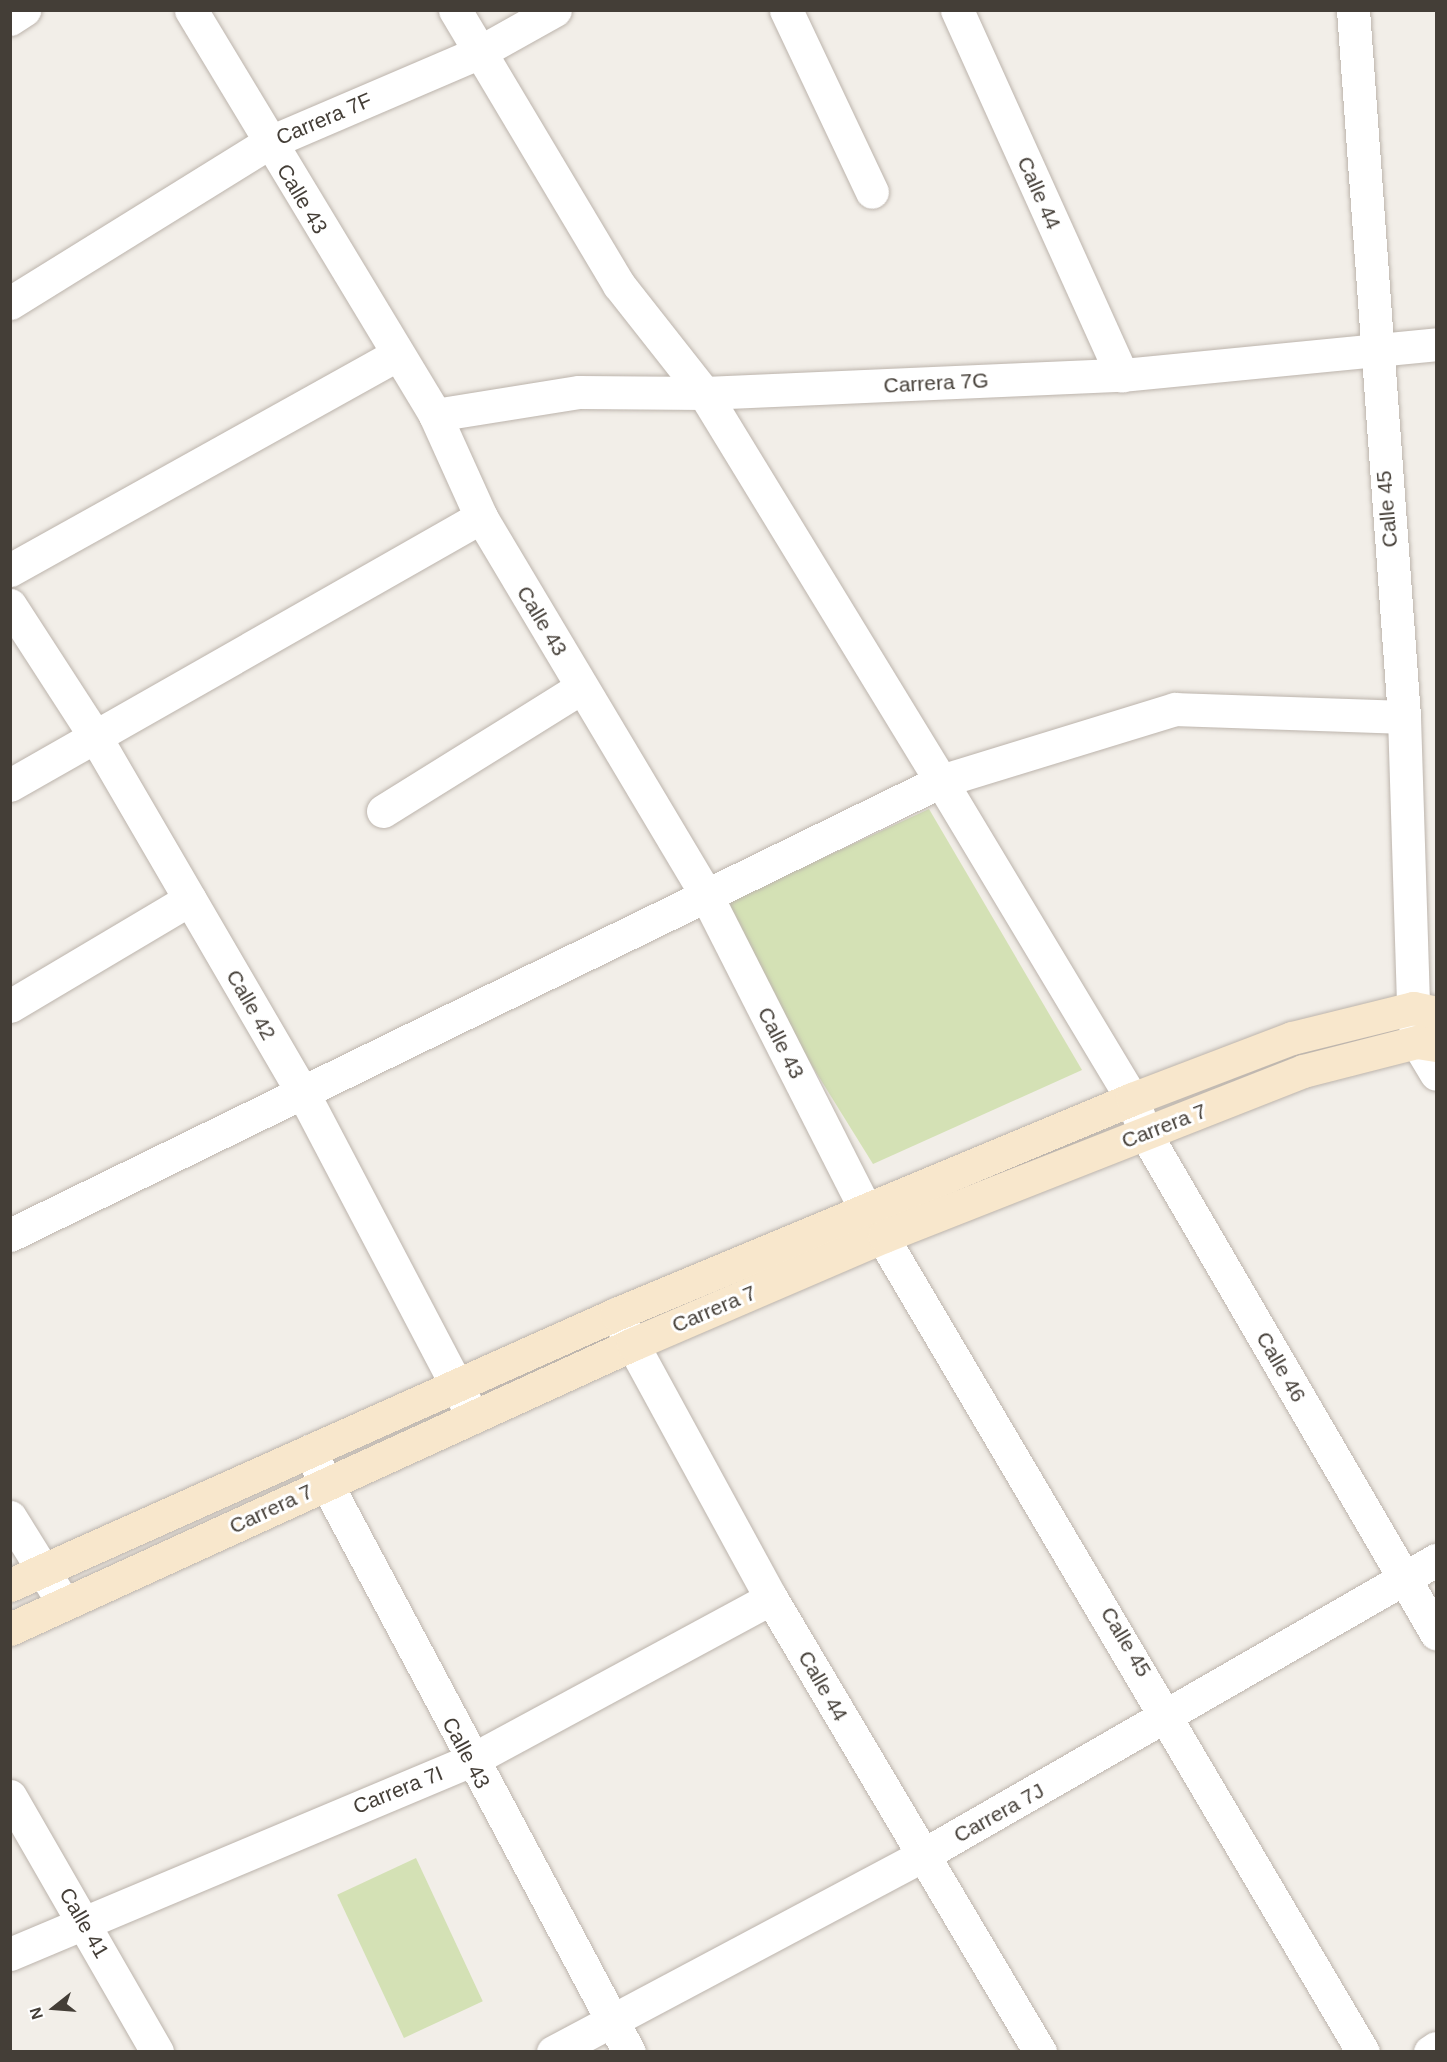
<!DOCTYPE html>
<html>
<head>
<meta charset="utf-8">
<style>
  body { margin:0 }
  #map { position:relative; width:1447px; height:2062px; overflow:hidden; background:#f2eee8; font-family:Helvetica,sans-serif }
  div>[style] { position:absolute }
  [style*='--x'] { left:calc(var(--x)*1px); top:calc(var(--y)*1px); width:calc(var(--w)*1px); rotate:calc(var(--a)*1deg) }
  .green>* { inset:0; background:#d4e1b5; transform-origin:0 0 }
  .roads { filter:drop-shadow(0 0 2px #bcb4ac) drop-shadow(0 0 2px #bcb4ac) }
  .street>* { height:33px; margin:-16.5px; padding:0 16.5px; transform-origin:16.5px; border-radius:16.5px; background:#fff }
  .secondary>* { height:33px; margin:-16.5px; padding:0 16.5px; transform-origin:16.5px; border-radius:16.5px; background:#f8e7cc }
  span { translate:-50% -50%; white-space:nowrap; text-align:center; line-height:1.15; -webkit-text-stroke:6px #fff; paint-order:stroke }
  .street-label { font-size:21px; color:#443e37 }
  .frame { position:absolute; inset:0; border:12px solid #443e37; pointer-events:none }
  .north { position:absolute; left:24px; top:1978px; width:60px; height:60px; -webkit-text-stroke:4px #fff; paint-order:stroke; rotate:253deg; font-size:16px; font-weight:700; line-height:24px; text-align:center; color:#443e37 }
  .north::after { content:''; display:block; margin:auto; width:21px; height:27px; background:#443e37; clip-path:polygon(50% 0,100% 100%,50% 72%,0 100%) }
</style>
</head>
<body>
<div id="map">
  <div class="green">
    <i style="clip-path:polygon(929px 809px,1082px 1070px,873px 1164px,714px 908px)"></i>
    <i style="left:416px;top:1858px;width:158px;height:87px;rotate:65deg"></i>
  </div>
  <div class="roads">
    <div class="street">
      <i style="--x:191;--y:10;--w:473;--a:58.9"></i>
      <i style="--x:435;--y:415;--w:112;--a:65.7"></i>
      <i style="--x:481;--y:517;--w:440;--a:59.2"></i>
      <i style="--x:706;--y:895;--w:349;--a:63.1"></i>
      <i style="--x:864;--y:1206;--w:982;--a:59.47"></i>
      <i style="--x:455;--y:10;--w:320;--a:59.2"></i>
      <i style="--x:619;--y:285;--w:137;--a:51.8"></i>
      <i style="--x:704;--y:393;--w:455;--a:58.6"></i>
      <i style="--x:941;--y:781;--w:371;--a:59"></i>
      <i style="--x:1132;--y:1099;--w:36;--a:69"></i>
      <i style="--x:1145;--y:1133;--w:579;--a:59.8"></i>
      <i style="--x:786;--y:10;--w:201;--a:64.7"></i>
      <i style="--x:957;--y:10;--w:401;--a:65.7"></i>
      <i style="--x:1353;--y:10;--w:709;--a:85.87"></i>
      <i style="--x:1404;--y:717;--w:291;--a:88.2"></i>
      <i style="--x:1413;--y:1008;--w:34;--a:83"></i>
      <i style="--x:1417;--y:1042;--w:37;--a:59"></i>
      <i style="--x:10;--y:19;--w:17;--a:-33"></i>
      <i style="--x:10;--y:303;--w:304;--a:-31.8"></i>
      <i style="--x:268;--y:143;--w:228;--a:-23.2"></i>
      <i style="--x:478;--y:53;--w:88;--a:-29.2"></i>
      <i style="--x:435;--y:415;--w:146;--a:-9.1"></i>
      <i style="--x:579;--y:392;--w:125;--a:0.5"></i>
      <i style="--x:704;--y:393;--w:418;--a:-2.5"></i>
      <i style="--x:1122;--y:375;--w:316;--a:-5.6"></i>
      <i style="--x:10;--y:570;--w:443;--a:-29.1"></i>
      <i style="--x:10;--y:605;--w:158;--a:57.1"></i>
      <i style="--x:96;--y:738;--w:411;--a:59.8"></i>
      <i style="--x:303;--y:1093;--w:366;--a:62.3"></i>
      <i style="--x:10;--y:785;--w:542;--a:-29.64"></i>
      <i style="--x:383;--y:811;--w:234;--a:-31.9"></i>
      <i style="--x:10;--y:1006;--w:209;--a:-30.7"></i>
      <i style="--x:10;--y:1235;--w:1036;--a:-26"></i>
      <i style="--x:941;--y:781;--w:245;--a:-17.1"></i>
      <i style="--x:1175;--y:709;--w:229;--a:2"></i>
      <i style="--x:616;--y:1314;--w:324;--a:61.4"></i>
      <i style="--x:771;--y:1598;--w:528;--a:59.35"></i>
      <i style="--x:309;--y:1451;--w:681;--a:61.97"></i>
      <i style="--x:10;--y:1517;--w:102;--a:58.2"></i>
      <i style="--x:10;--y:1796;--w:295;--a:60.1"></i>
      <i style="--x:10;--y:1954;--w:499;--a:-22.8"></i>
      <i style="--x:470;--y:1761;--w:342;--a:-28.4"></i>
      <i style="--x:553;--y:2052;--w:419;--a:-28"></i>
      <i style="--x:923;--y:1855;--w:592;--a:-29.9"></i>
      <i style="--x:1430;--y:2052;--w:7;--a:-34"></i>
    </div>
    <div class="secondary">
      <i style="--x:10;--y:1585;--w:664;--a:-24.09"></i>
      <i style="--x:616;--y:1314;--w:559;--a:-22.62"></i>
      <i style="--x:1132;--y:1099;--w:171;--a:-20.9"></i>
      <i style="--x:1292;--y:1038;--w:125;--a:-13.9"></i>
      <i style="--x:1413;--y:1008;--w:24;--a:12"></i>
      <i style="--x:10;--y:1629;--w:685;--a:-24.58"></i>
      <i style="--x:633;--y:1344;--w:273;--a:-23.3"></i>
      <i style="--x:884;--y:1236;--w:450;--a:-21.5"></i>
      <i style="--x:1303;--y:1071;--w:118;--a:-14.3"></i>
      <i style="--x:1417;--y:1042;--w:19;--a:9"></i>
    </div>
  </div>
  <div class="street-label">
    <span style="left:324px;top:119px;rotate:-23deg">Carrera 7F</span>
    <span style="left:1039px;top:193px;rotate:66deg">Calle 44</span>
    <span style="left:302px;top:199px;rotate:59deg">Calle 43</span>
    <span style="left:936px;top:383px;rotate:-3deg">Carrera 7G</span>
    <span style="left:1387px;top:509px;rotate:-95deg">Calle 45</span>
    <span style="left:542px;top:621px;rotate:59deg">Calle 43</span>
    <span style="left:251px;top:1005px;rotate:60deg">Calle 42</span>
    <span style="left:781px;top:1043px;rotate:63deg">Calle 43</span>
    <span style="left:1164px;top:1126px;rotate:-21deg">Carrera 7</span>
    <span style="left:714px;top:1309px;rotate:-23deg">Carrera 7</span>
    <span style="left:1281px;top:1367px;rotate:60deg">Calle 46</span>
    <span style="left:271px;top:1509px;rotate:-25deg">Carrera 7</span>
    <span style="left:1126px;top:1642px;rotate:59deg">Calle 45</span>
    <span style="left:823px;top:1686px;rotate:60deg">Calle 44</span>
    <span style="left:466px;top:1753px;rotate:62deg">Calle 43</span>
    <span style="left:398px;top:1790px;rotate:-22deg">Carrera 7I</span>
    <span style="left:999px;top:1813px;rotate:-29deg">Carrera 7J</span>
    <span style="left:84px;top:1923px;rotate:60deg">Calle 41</span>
  </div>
  <div class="frame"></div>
  <div class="north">N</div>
</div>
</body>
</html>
